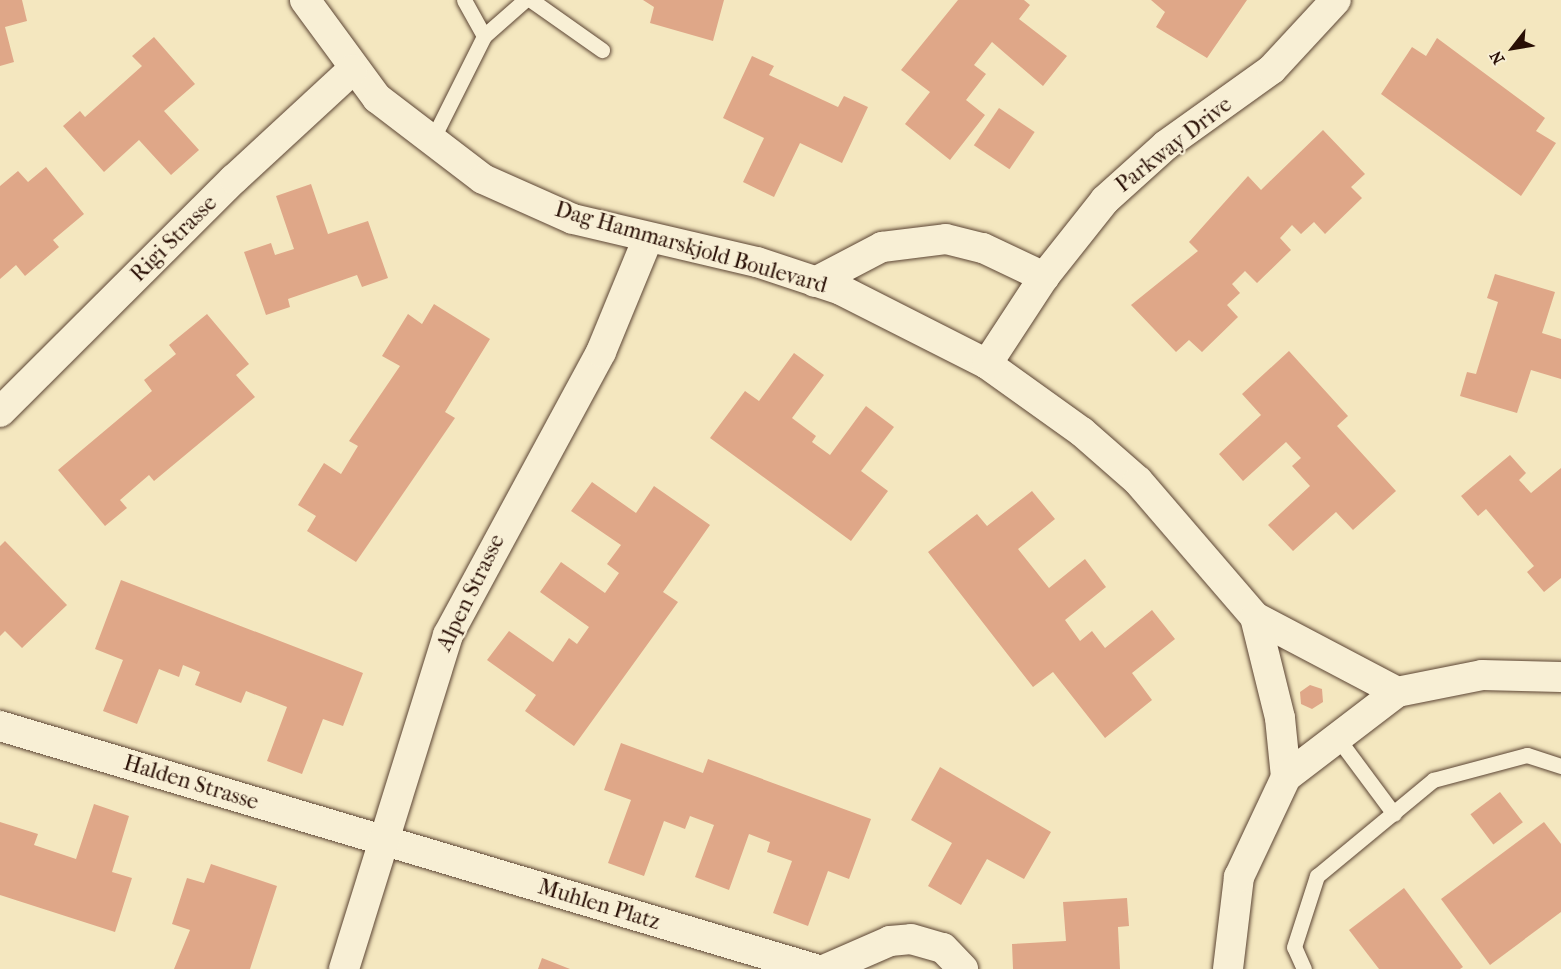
<!DOCTYPE html>
<html>
<head>
<meta charset="utf-8">
<style>
  body { margin:0 }
  #map { position:relative; width:1561px; height:969px; overflow:hidden; background:#f4e7bf; font-family:"IM FELL French Canon",serif }
  div>[style] { position:absolute }
  [style*='--x'] { left:calc(var(--x)*1px); top:calc(var(--y)*1px); width:calc(var(--w)*1px); rotate:calc(var(--a)*1deg) }
  .building>* { inset:0; background:#dfa788; transform-origin:0 0 }
  .roads { filter:drop-shadow(0 0 2px #5c4534) drop-shadow(0 0 2px #5c4534) }
  .service>* { height:15px; margin:-7.5px; padding:0 7.5px; transform-origin:7.5px; border-radius:7.5px; background:#f8efd5 }
  .minor>* { height:30px; margin:-15px; padding:0 15px; transform-origin:15px; border-radius:15px; background:#f8efd5 }
  span { translate:-50% -50%; white-space:nowrap; text-align:center; line-height:1.15; -webkit-text-stroke:4.5px #f8efd5; paint-order:stroke }
  .street-label { font-size:22px; color:#290f05 }
  .north { position:absolute; left:1483px; top:18px; width:60px; height:60px; -webkit-text-stroke:4px #f8efd5; paint-order:stroke; rotate:239deg; font-size:16px; font-weight:700; line-height:24px; text-align:center; color:#290f05 }
  .north::after { content:''; display:block; margin:auto; width:21px; height:27px; background:#290f05; clip-path:polygon(50% 0,100% 100%,50% 72%,0 100%) }
</style>
</head>
<body>
<div id="map">
  <div class="building">
    <i style="clip-path:polygon(0 0,22px 0,27px 21px,5px 27px,14px 62px,0 66px)"></i>
    <i style="clip-path:polygon(643px 0,724px 0,713px 41px,650px 23px,654px 7px)"></i>
    <i style="clip-path:polygon(958px 0,1024px 0,1030px 5px,1019px 19px,1067px 56px,1043px 86px,992px 42px,974px 65px,986px 74px,966px 100px,985px 115px,950px 160px,905px 124px,930px 92px,901px 70px)"></i>
    <i style="clip-path:polygon(1151px 0,1247px 0,1207px 58px,1156px 27px,1165px 12px)"></i>
    <i style="clip-path:polygon(154px 37px,195px 84px,164px 111px,199px 150px,171px 175px,139px 140px,104px 172px,63px 126px,80px 111px,85px 117px,142px 66px,132px 56px)"></i>
    <i style="clip-path:polygon(1437px 38px,1545px 118px,1536px 131px,1556px 143px,1521px 196px,1381px 94px,1412px 47px,1426px 56px)"></i>
    <i style="clip-path:polygon(752px 56px,774px 66px,769px 75px,838px 107px,844px 96px,868px 107px,842px 163px,800px 143px,774px 197px,743px 182px,764px 138px,723px 118px)"></i>
    <i style="left:999px;top:108px;width:43px;height:45px;rotate:34deg"></i>
    <i style="clip-path:polygon(1323px 130px,1365px 174px,1351px 187px,1362px 198px,1325px 234px,1314px 222px,1301px 234px,1292px 225px,1280px 238px,1291px 250px,1257px 283px,1245px 271px,1232px 284px,1240px 293px,1227px 305px,1238px 317px,1202px 352px,1189px 340px,1176px 352px,1131px 305px,1198px 251px,1189px 242px,1248px 176px,1261px 190px)"></i>
    <i style="clip-path:polygon(46px 167px,84px 214px,53px 240px,59px 247px,25px 276px,16px 265px,0 279px,0 186px,18px 171px,28px 182px)"></i>
    <i style="clip-path:polygon(311px 184px,328px 234px,368px 221px,388px 278px,362px 287px,357px 275px,288px 299px,290px 307px,266px 315px,244px 252px,271px 243px,275px 255px,294px 249px,276px 196px)"></i>
    <i style="clip-path:polygon(1495px 274px,1555px 292px,1542px 333px,1561px 339px,1561px 379px,1531px 370px,1517px 413px,1460px 396px,1467px 372px,1476px 374px,1498px 302px,1487px 298px)"></i>
    <i style="clip-path:polygon(434px 304px,490px 339px,445px 412px,455px 418px,356px 562px,307px 531px,316px 516px,298px 505px,324px 463px,341px 474px,358px 446px,349px 441px,400px 366px,382px 356px,408px 314px,422px 324px)"></i>
    <i style="clip-path:polygon(207px 314px,249px 364px,236px 375px,255px 397px,154px 481px,149px 475px,120px 500px,127px 508px,105px 526px,58px 470px,152px 391px,144px 380px,176px 354px,169px 345px)"></i>
    <i style="clip-path:polygon(1289px 351px,1348px 416px,1337px 426px,1396px 491px,1353px 530px,1336px 512px,1293px 551px,1268px 525px,1310px 486px,1292px 466px,1301px 458px,1286px 442px,1243px 481px,1219px 454px,1261px 415px,1242px 394px)"></i>
    <i style="clip-path:polygon(794px 353px,824px 375px,792px 418px,816px 436px,812px 442px,830px 455px,866px 406px,894px 427px,861px 471px,888px 491px,851px 541px,710px 438px,745px 391px,759px 401px)"></i>
    <i style="clip-path:polygon(1510px 455px,1526px 473px,1519px 480px,1531px 493px,1561px 468px,1561px 578px,1544px 592px,1527px 572px,1534px 566px,1486px 509px,1478px 516px,1461px 496px)"></i>
    <i style="clip-path:polygon(592px 482px,636px 513px,654px 486px,710px 525px,663px 592px,678px 602px,574px 746px,525px 711px,536px 695px,487px 660px,509px 631px,553px 662px,569px 638px,577px 644px,589px 627px,540px 592px,561px 562px,605px 593px,619px 573px,607px 564px,621px 545px,571px 511px)"></i>
    <i style="clip-path:polygon(1032px 491px,1055px 519px,1018px 549px,1049px 588px,1085px 559px,1106px 587px,1065px 620px,1080px 641px,1092px 631px,1105px 648px,1152px 610px,1175px 639px,1132px 673px,1152px 700px,1105px 738px,1053px 672px,1033px 687px,928px 552px,977px 514px,987px 526px)"></i>
    <i style="clip-path:polygon(5px 541px,67px 605px,22px 648px,5px 631px,0 636px,0 546px)"></i>
    <i style="clip-path:polygon(121px 580px,363px 673px,343px 726px,323px 719px,302px 774px,267px 761px,287px 707px,246px 691px,241px 703px,195px 685px,200px 672px,183px 665px,179px 677px,159px 669px,137px 724px,103px 711px,123px 660px,95px 649px)"></i>
    <i style="clip-path:polygon(1310px 685px,1322px 689px,1323px 702px,1312px 709px,1301px 704px,1300px 692px)"></i>
    <i style="clip-path:polygon(621px 743px,703px 773px,708px 759px,871px 819px,849px 879px,828px 871px,808px 926px,773px 913px,792px 861px,767px 852px,770px 842px,749px 834px,729px 890px,695px 877px,714px 825px,690px 816px,685px 829px,664px 821px,644px 876px,608px 863px,631px 800px,604px 790px)"></i>
    <i style="clip-path:polygon(940px 767px,1051px 832px,1024px 879px,987px 859px,961px 905px,928px 886px,952px 843px,911px 820px)"></i>
    <i style="left:1500px;top:792px;width:38px;height:37px;rotate:53deg"></i>
    <i style="clip-path:polygon(94px 804px,129px 816px,112px 872px,132px 878px,115px 932px,0 895px,0 822px,38px 834px,34px 845px,76px 859px)"></i>
    <i style="clip-path:polygon(1544px 822px,1561px 844px,1561px 912px,1490px 965px,1441px 899px)"></i>
    <i style="clip-path:polygon(211px 864px,277px 886px,250px 969px,174px 969px,190px 930px,172px 924px,187px 878px,204px 883px)"></i>
    <i style="clip-path:polygon(1404px 888px,1463px 967px,1460px 969px,1379px 969px,1349px 930px)"></i>
    <i style="clip-path:polygon(1127px 898px,1129px 926px,1118px 927px,1120px 969px,1013px 969px,1012px 944px,1066px 941px,1063px 902px)"></i>
    <i style="clip-path:polygon(542px 958px,570px 969px,538px 969px)"></i>
  </div>
  <div class="roads">
    <div class="service">
      <i style="--x:464;--y:0;--w:41;--a:60.9"></i>
      <i style="--x:531;--y:0;--w:87;--a:35.2"></i>
      <i style="--x:430;--y:144;--w:121;--a:-63.4"></i>
      <i style="--x:484;--y:36;--w:55;--a:-41.3"></i>
      <i style="--x:1336;--y:736;--w:97;--a:53.4"></i>
      <i style="--x:1304;--y:969;--w:24;--a:-114"></i>
      <i style="--x:1294;--y:947;--w:75;--a:-72.1"></i>
      <i style="--x:1317;--y:876;--w:151;--a:-39.6"></i>
      <i style="--x:1433;--y:780;--w:97;--a:-14.9"></i>
      <i style="--x:1527;--y:755;--w:36;--a:18"></i>
    </div>
    <div class="minor">
      <i style="--x:305;--y:0;--w:122;--a:53.7"></i>
      <i style="--x:377;--y:98;--w:133;--a:37.4"></i>
      <i style="--x:483;--y:179;--w:98;--a:24"></i>
      <i style="--x:573;--y:219;--w:189;--a:13.2"></i>
      <i style="--x:757;--y:262;--w:89;--a:18.4"></i>
      <i style="--x:841;--y:290;--w:164;--a:26.9"></i>
      <i style="--x:987;--y:364;--w:117;--a:35.6"></i>
      <i style="--x:1082;--y:432;--w:74;--a:41.2"></i>
      <i style="--x:1138;--y:481;--w:179;--a:49.3"></i>
      <i style="--x:1255;--y:617;--w:161;--a:27.8"></i>
      <i style="--x:815;--y:282;--w:76;--a:-27.6"></i>
      <i style="--x:882;--y:247;--w:64;--a:-7.1"></i>
      <i style="--x:946;--y:239;--w:38;--a:14"></i>
      <i style="--x:983;--y:248;--w:68;--a:25.4"></i>
      <i style="--x:987;--y:364;--w:104;--a:-56.8"></i>
      <i style="--x:1044;--y:277;--w:98;--a:-51.6"></i>
      <i style="--x:1105;--y:200;--w:82;--a:-42"></i>
      <i style="--x:1166;--y:145;--w:130;--a:-35.6"></i>
      <i style="--x:1272;--y:69;--w:94;--a:-47.2"></i>
      <i style="--x:0;--y:412;--w:330;--a:-44.9"></i>
      <i style="--x:234;--y:179;--w:161;--a:-42.7"></i>
      <i style="--x:1255;--y:617;--w:104;--a:76.1"></i>
      <i style="--x:1280;--y:718;--w:59;--a:84.2"></i>
      <i style="--x:0;--y:726;--w:850;--a:16.6"></i>
      <i style="--x:344;--y:969;--w:350;--a:-72.7"></i>
      <i style="--x:448;--y:635;--w:322;--a:-61.6"></i>
      <i style="--x:601;--y:352;--w:123;--a:-67.6"></i>
      <i style="--x:826;--y:969;--w:70;--a:-23.6"></i>
      <i style="--x:890;--y:941;--w:21;--a:-5"></i>
      <i style="--x:911;--y:939;--w:33;--a:16"></i>
      <i style="--x:943;--y:948;--w:29;--a:46"></i>
      <i style="--x:1228;--y:969;--w:93;--a:-83.2"></i>
      <i style="--x:1239;--y:877;--w:110;--a:-64.8"></i>
      <i style="--x:1286;--y:777;--w:140;--a:-37.4"></i>
      <i style="--x:1397;--y:692;--w:87;--a:-11.3"></i>
      <i style="--x:1482;--y:675;--w:79;--a:1.5"></i>
    </div>
  </div>
  <div class="street-label">
    <span style="left:1174px;top:145px;rotate:-38deg">Parkway Drive</span>
    <span style="left:174px;top:239px;rotate:-45deg">Rigi Strasse</span>
    <span style="left:691px;top:248px;rotate:16deg">Dag Hammarskjold Boulevard</span>
    <span style="left:471px;top:593px;rotate:-64deg">Alpen Strasse</span>
    <span style="left:191px;top:783px;rotate:17deg">Halden Strasse</span>
    <span style="left:599px;top:905px;rotate:17deg">Muhlen Platz</span>
  </div>
  <div class="north">N</div>
</div>
</body>
</html>
